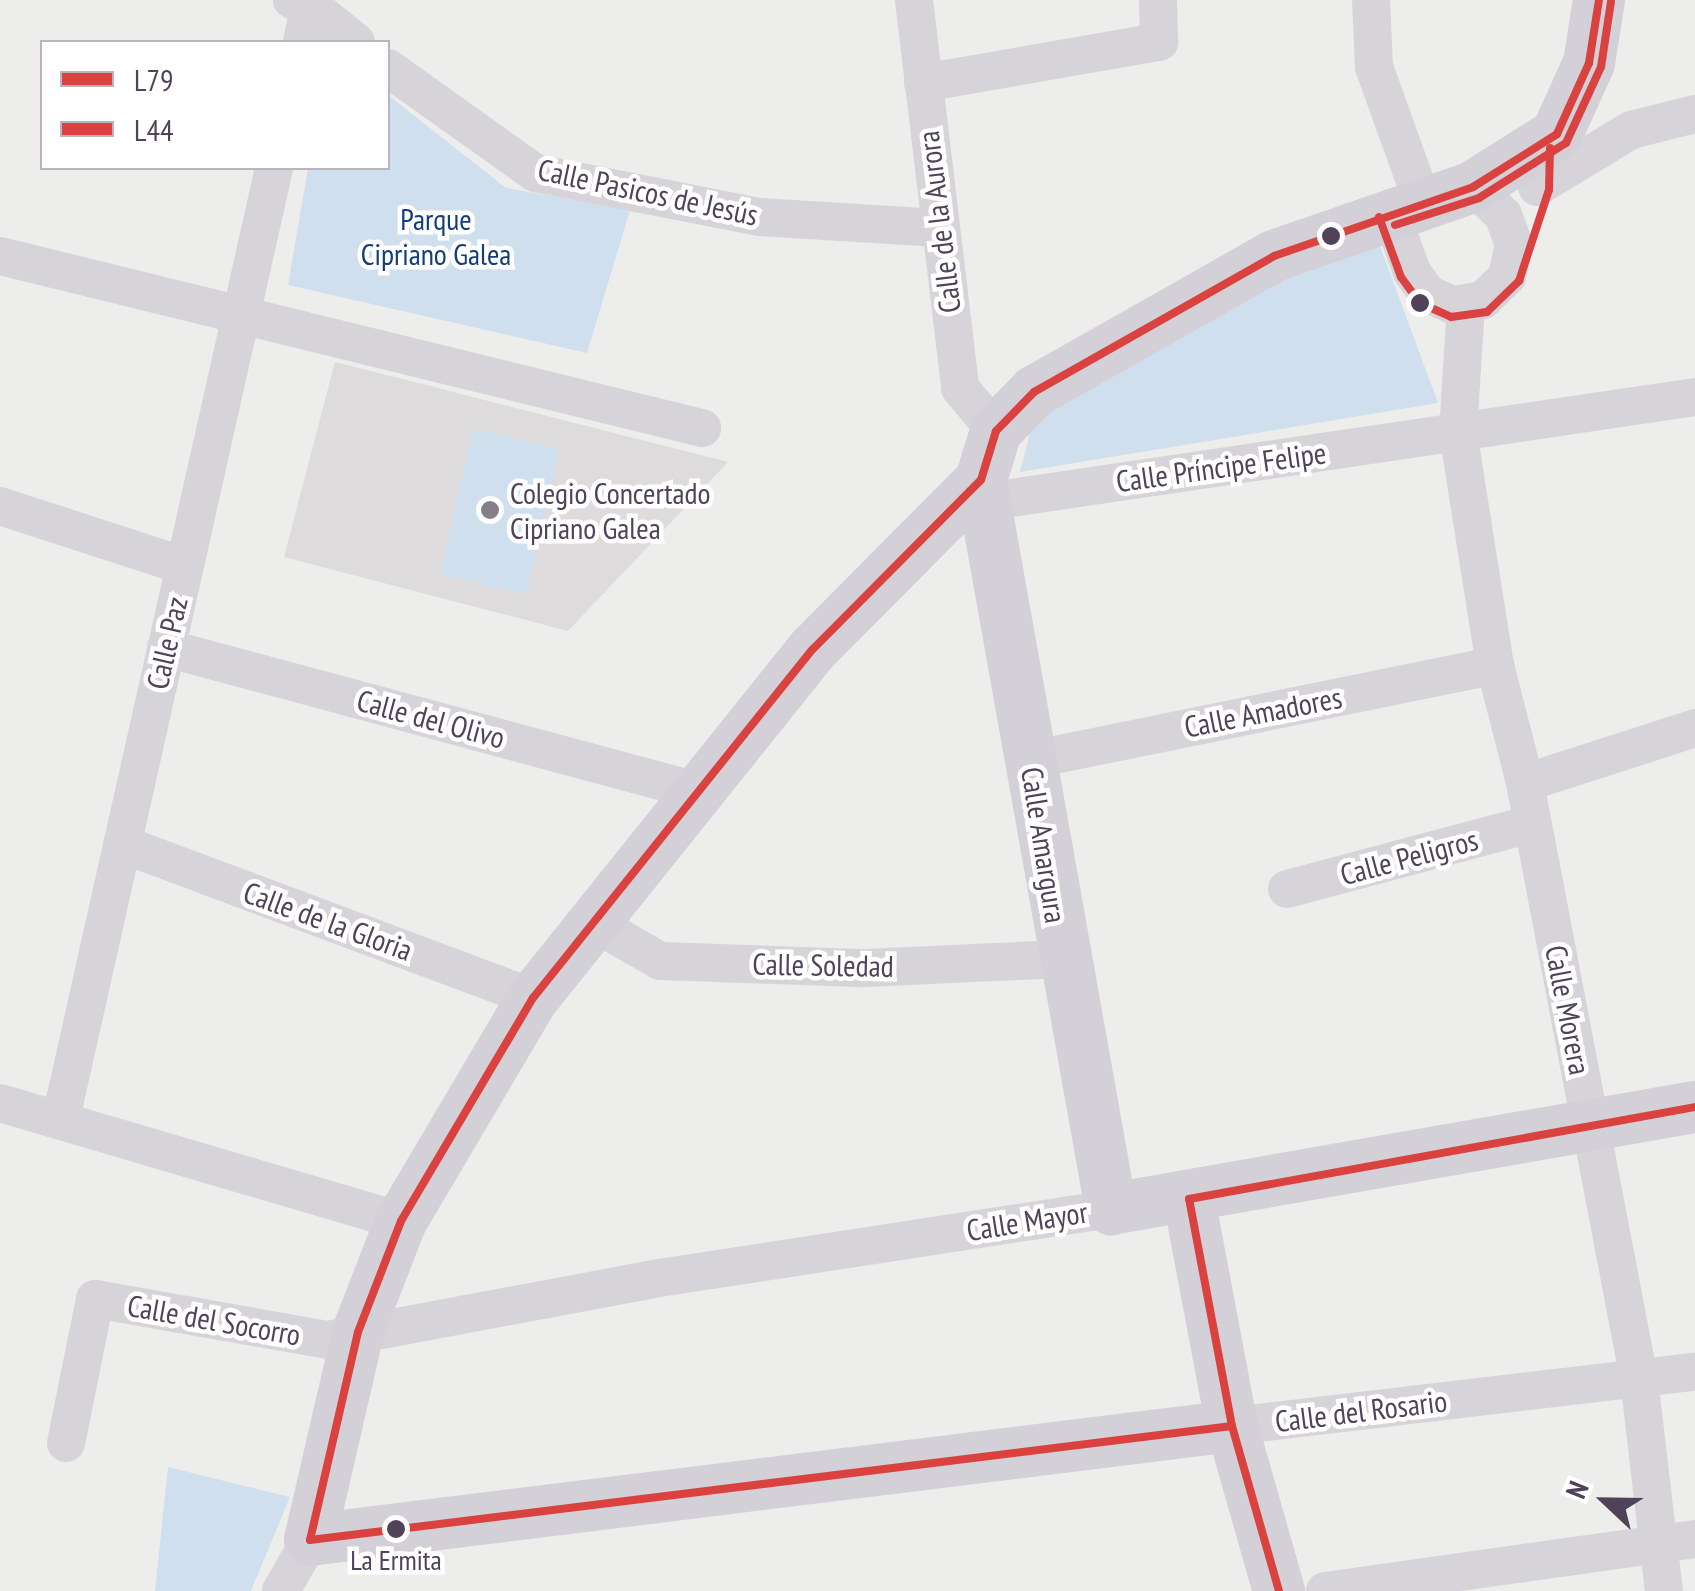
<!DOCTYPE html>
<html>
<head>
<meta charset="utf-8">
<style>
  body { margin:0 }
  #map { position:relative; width:1695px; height:1591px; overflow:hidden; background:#ededec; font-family:"PT Sans Narrow",sans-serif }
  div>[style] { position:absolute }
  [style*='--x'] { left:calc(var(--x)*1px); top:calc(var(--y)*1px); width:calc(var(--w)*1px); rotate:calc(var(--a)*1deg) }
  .education>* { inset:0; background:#dddbdc }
  .green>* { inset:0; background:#cfdfee; transform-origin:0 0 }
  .street>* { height:38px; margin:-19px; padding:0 19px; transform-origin:19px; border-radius:19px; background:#d7d4d9 }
  .secondary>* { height:52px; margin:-26px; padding:0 26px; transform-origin:26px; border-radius:26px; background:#d4d0d7 }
  .bus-1>* { height:8px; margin:-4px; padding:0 4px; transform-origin:4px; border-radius:4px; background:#da4240 }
  .bus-2>* { height:8px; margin:-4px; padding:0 4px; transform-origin:4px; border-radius:4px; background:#da4241 }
  .dots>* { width:28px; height:28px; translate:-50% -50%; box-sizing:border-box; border:5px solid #fff; border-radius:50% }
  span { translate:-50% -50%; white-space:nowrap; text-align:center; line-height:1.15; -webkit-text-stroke:9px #fff; paint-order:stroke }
  .bus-label { font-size:28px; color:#504359 }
  .street-label { font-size:30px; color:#504359 }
  .park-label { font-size:30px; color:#133e7b }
  .poi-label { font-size:30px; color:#504359 }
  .left { translate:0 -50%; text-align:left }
  .legend { position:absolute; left:40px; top:40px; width:350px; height:130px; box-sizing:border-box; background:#fff; border:2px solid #b9b4bd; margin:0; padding:12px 18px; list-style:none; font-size:30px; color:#504359 }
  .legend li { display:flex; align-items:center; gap:20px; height:50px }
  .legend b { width:50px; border:2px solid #b9b4bd }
  .north { position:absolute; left:1555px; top:1451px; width:100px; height:100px; -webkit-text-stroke:8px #fff; paint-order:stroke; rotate:292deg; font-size:28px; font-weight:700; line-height:40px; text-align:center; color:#504359 }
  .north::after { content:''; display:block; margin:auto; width:35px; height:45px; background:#504359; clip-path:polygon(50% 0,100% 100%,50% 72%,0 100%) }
</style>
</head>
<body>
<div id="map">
  <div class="education">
    <i style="clip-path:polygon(335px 362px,426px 385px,728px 462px,568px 631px,284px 557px)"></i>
  </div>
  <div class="green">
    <i style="clip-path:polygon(388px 95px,506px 188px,630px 210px,587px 353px,288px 285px,308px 168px,388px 168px)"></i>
    <i style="clip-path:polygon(1380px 246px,1438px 403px,1020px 472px,1035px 413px,1256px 278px)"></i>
    <i style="left:473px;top:429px;width:89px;height:149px;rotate:13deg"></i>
    <i style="clip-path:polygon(168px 1467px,290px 1497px,251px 1591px,155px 1591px)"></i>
  </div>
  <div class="street">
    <i style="--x:292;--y:0;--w:19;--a:16"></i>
    <i style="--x:310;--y:5;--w:59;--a:38.8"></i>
    <i style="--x:914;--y:0;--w:391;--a:83.2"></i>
    <i style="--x:960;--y:388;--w:56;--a:50.1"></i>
    <i style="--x:1371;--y:0;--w:67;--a:87.4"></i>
    <i style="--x:1374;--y:67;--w:145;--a:70.2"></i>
    <i style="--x:302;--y:42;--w:38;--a:-78"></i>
    <i style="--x:388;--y:68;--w:181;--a:35.5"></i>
    <i style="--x:535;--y:173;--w:229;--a:11.1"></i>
    <i style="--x:760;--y:217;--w:179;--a:3.5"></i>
    <i style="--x:923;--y:83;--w:240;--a:-9.9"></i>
    <i style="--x:1159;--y:42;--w:42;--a:-91.4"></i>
    <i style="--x:1537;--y:187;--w:110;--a:-31.2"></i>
    <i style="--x:1631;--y:130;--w:66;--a:-14"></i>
    <i style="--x:1391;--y:213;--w:63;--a:70.4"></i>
    <i style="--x:1412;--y:272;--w:27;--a:54"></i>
    <i style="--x:1428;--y:294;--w:27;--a:24"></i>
    <i style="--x:1453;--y:305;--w:30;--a:-9"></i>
    <i style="--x:1483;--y:300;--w:33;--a:-44"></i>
    <i style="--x:1507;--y:277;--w:33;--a:-78"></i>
    <i style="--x:1514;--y:245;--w:32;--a:-110"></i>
    <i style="--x:1503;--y:215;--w:41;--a:-137"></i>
    <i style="--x:0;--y:256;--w:723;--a:13.77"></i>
    <i style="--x:1466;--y:305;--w:127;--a:93.6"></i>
    <i style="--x:1458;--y:432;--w:236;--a:81"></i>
    <i style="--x:1495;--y:665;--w:122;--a:75.7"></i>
    <i style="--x:1525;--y:783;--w:607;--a:79.17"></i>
    <i style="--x:1639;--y:1379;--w:213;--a:83.3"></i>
    <i style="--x:984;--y:502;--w:719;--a:-8.4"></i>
    <i style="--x:0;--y:506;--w:194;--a:18"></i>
    <i style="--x:166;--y:648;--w:550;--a:15.07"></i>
    <i style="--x:1030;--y:760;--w:475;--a:-11.5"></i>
    <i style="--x:1525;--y:783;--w:179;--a:-17.9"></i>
    <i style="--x:122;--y:844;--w:439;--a:20.5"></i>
    <i style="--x:1287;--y:889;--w:253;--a:-14.9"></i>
    <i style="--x:594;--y:923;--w:76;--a:29.9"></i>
    <i style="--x:660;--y:961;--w:205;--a:2"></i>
    <i style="--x:865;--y:968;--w:197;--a:-2.6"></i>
    <i style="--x:0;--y:1103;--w:418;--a:16.4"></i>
    <i style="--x:61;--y:1118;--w:974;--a:-77.36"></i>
    <i style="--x:1232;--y:1426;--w:466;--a:-6.7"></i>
    <i style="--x:66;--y:1443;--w:147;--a:-78.6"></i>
    <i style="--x:95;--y:1299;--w:237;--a:10"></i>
    <i style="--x:328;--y:1340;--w:337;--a:-10.6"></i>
    <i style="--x:659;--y:1278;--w:457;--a:-8.7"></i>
    <i style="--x:281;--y:1591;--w:59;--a:-60.4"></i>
    <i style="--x:1325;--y:1591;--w:374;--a:-8"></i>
  </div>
  <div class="secondary">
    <i style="--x:1599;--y:0;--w:64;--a:99"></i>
    <i style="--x:1589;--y:63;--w:78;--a:114.3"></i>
    <i style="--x:1557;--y:134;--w:99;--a:147.8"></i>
    <i style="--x:1473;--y:187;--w:211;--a:160.9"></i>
    <i style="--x:1274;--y:256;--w:276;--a:150.5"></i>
    <i style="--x:1034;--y:392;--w:54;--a:134.3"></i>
    <i style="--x:996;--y:431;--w:51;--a:107"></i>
    <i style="--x:981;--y:480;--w:741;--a:79.89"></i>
    <i style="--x:1111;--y:1209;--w:593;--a:-9.91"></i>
    <i style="--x:981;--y:480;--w:238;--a:134.8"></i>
    <i style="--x:813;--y:649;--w:447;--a:128.7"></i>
    <i style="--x:533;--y:998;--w:259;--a:120.6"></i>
    <i style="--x:401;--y:1221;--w:119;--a:111.2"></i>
    <i style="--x:358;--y:1332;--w:213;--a:103"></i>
    <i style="--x:310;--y:1540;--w:929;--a:-7.05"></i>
    <i style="--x:1189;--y:1199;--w:231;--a:79.3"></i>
    <i style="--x:1232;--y:1426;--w:172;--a:74.1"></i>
  </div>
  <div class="bus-1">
    <i style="--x:1232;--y:1426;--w:929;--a:172.95"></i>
    <i style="--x:310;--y:1540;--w:213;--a:-77"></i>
    <i style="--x:358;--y:1332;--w:119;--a:-68.8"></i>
    <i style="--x:401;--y:1221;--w:259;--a:-59.4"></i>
    <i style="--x:533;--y:998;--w:447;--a:-51.3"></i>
    <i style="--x:813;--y:649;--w:238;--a:-45.2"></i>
    <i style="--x:981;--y:480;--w:51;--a:-73"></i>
    <i style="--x:996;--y:431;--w:54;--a:-45.7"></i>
    <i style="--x:1034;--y:392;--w:276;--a:-29.5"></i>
    <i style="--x:1274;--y:256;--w:211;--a:-19.1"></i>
    <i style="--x:1473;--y:187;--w:99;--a:-32.2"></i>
    <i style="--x:1557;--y:134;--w:78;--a:-65.7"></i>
    <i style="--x:1589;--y:63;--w:64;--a:-81"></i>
    <i style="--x:1279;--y:1591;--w:172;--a:-105.9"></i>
    <i style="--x:1232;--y:1426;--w:231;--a:-100.7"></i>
    <i style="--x:1189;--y:1199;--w:514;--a:-10.3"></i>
  </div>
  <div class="bus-2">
    <i style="--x:1379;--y:217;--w:64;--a:69.9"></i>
    <i style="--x:1401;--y:277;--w:32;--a:54"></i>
    <i style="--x:1420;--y:303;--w:34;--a:24"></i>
    <i style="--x:1451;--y:317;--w:36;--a:-8"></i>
    <i style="--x:1487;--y:312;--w:45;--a:-44.1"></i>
    <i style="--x:1519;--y:281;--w:96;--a:-71.8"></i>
    <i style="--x:1549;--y:190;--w:42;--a:-88.6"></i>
    <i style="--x:1395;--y:225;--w:88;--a:-17.8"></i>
    <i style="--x:1479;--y:198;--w:103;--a:-32.3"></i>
    <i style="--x:1566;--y:143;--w:84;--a:-65.3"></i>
    <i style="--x:1601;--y:67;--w:66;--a:-81.3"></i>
  </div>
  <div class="dots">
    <i style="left:1331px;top:236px;background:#504359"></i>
    <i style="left:1420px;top:303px;background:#504359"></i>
    <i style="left:490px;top:510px;background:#877e8c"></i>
    <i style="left:396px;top:1529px;background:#504359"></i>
  </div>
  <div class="bus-label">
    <span style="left:396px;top:1560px">La Ermita</span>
  </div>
  <div class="street-label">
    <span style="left:648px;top:192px;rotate:12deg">Calle Pasicos de Jesús</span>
    <span style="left:939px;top:222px;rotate:-97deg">Calle de la Aurora</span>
    <span style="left:1221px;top:467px;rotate:-8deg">Calle Príncipe Felipe</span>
    <span style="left:167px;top:643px;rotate:-77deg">Calle Paz</span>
    <span style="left:1263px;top:712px;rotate:-11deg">Calle Amadores</span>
    <span style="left:431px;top:719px;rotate:15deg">Calle del Olivo</span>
    <span style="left:1044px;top:845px;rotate:81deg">Calle Amargura</span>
    <span style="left:1409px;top:857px;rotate:-15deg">Calle Peligros</span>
    <span style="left:328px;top:921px;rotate:20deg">Calle de la Gloria</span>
    <span style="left:823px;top:965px;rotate:1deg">Calle Soledad</span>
    <span style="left:1568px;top:1010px;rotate:79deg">Calle Morera</span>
    <span style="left:1027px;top:1221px;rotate:-9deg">Calle Mayor</span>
    <span style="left:214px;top:1320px;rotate:10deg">Calle del Socorro</span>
    <span style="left:1361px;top:1411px;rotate:-7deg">Calle del Rosario</span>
  </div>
  <div class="park-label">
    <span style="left:436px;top:236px">Parque<br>Cipriano Galea</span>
  </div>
  <div class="poi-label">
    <span class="left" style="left:510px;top:510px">Colegio Concertado<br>Cipriano Galea</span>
  </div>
  <ul class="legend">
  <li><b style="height:12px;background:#da4240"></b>L79</li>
  <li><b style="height:12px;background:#da4241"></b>L44</li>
  </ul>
  <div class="north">N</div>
</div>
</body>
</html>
